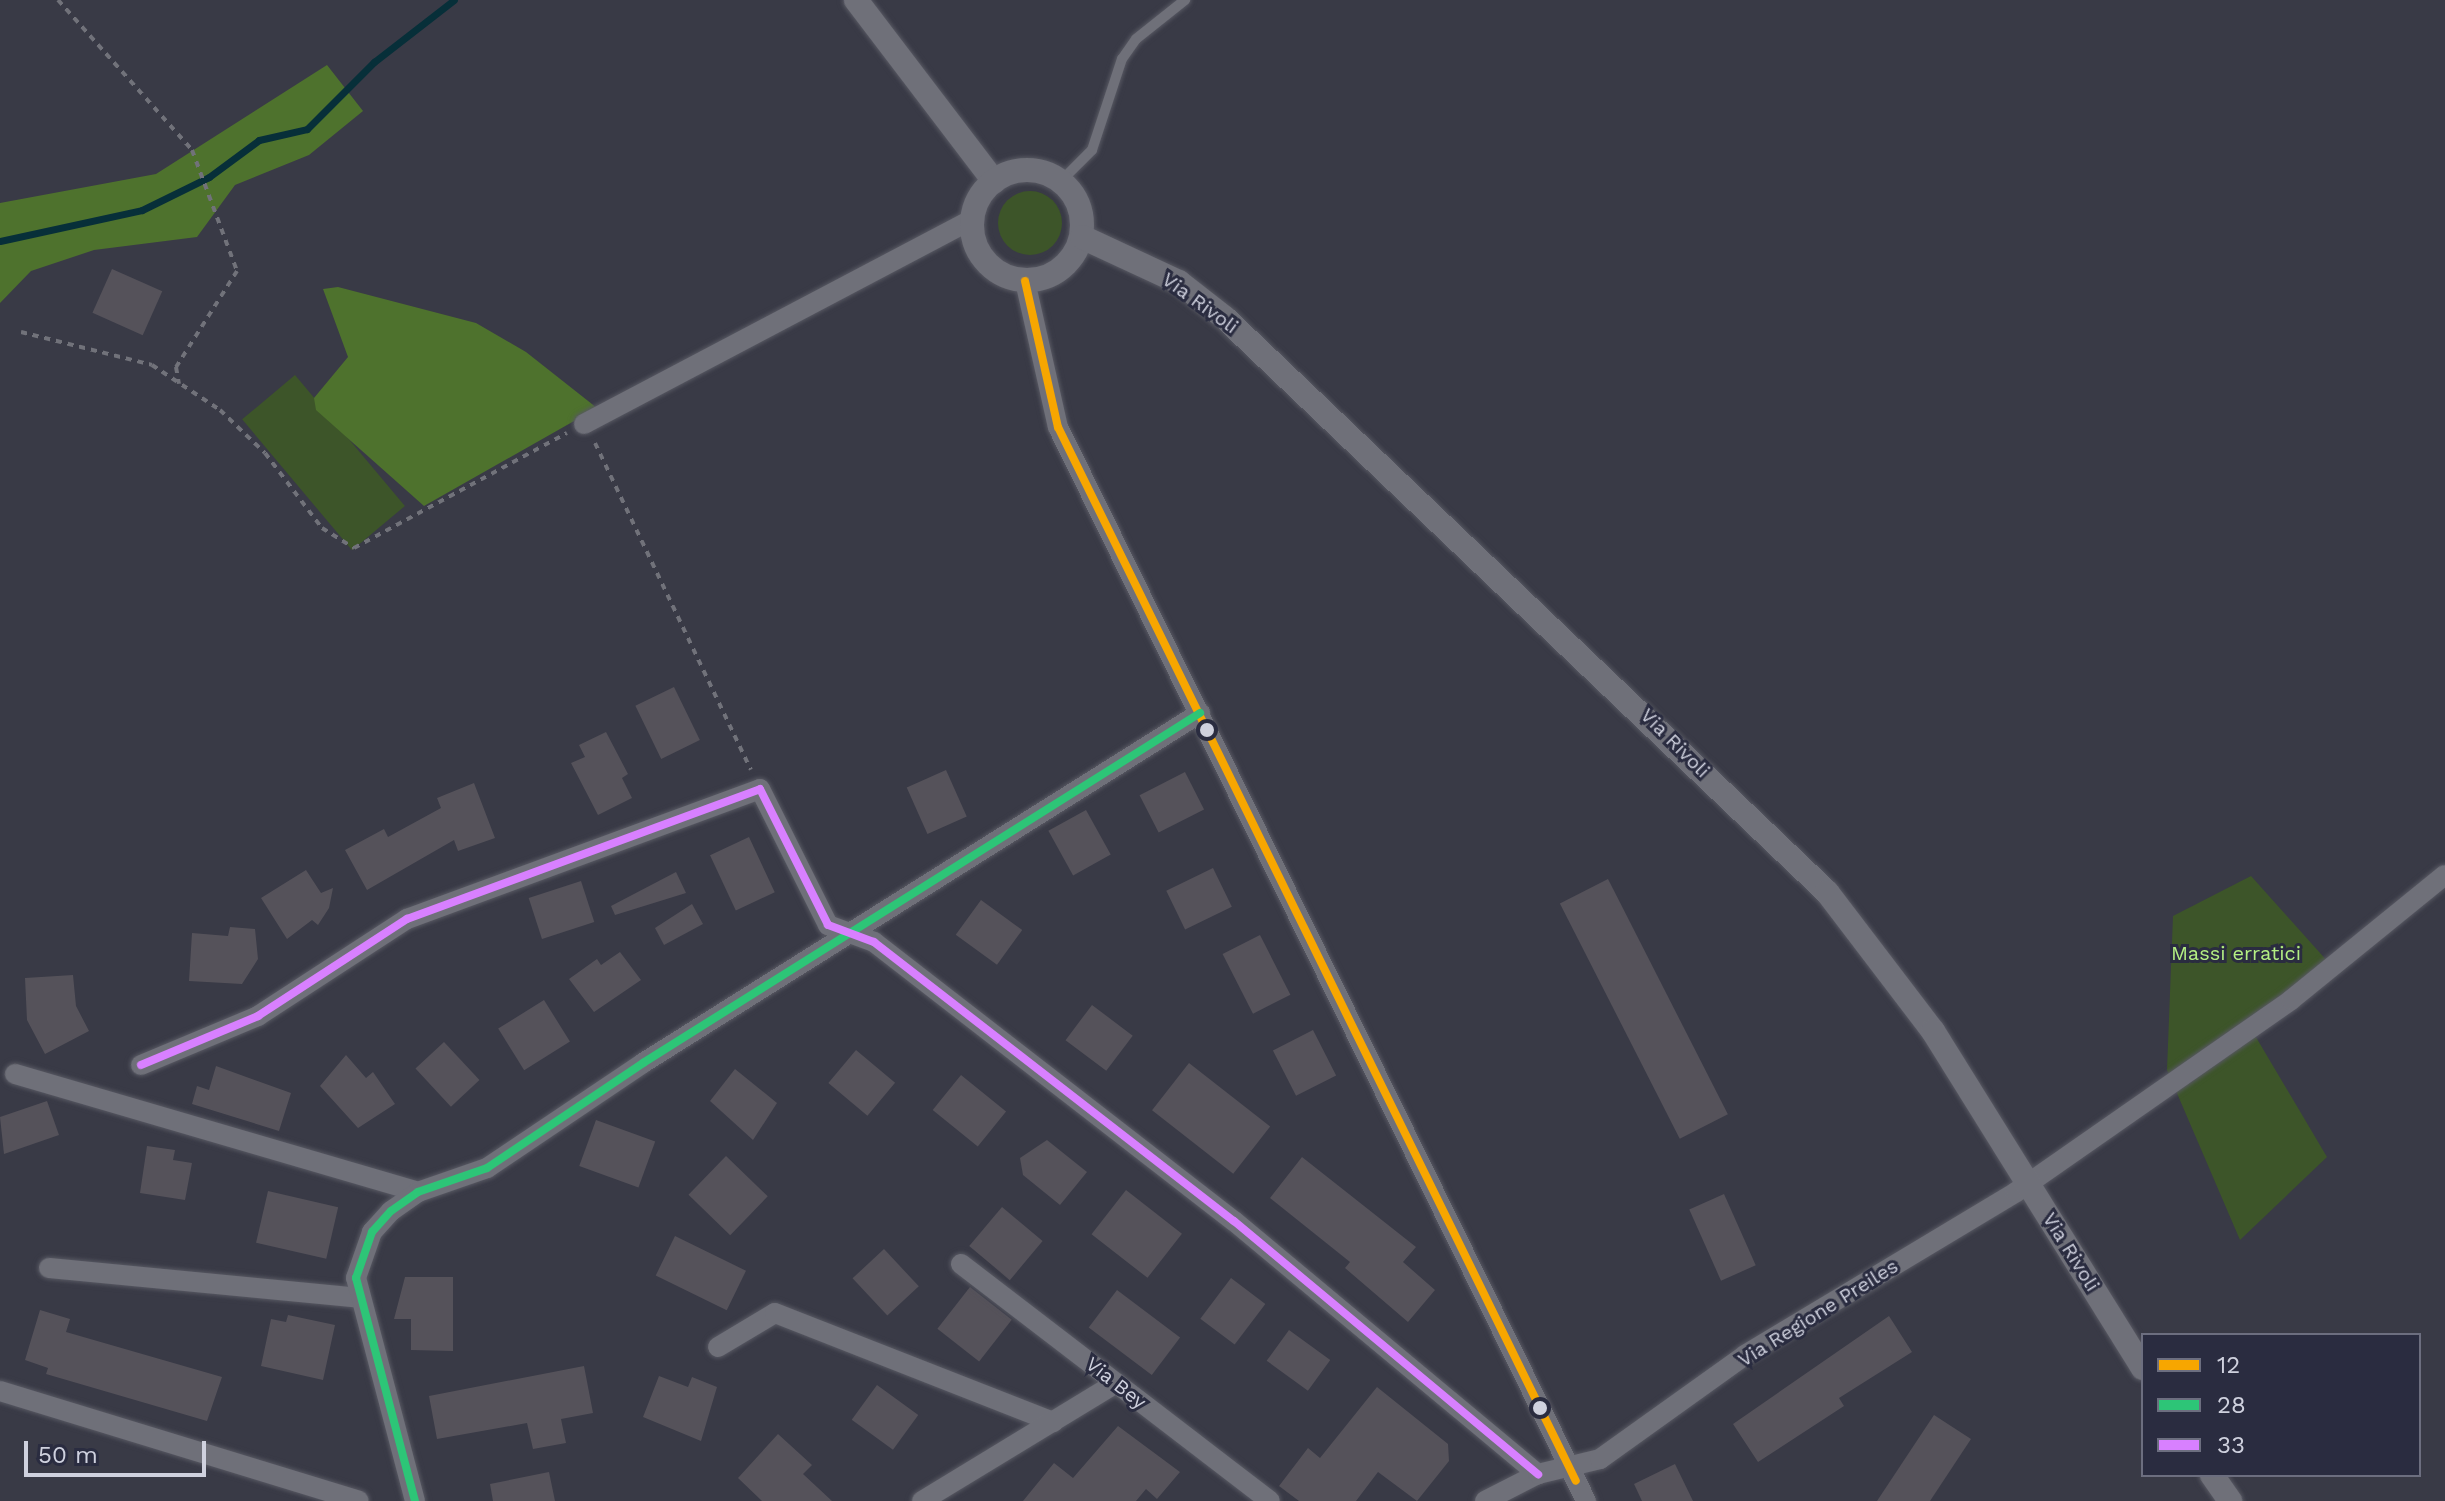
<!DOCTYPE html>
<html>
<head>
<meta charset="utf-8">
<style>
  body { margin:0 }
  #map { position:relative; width:2445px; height:1501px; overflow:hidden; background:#393a46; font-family:"Work Sans",sans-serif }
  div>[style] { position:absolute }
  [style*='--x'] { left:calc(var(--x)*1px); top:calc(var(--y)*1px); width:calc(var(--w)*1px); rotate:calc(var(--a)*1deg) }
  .green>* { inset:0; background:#3d5529; transform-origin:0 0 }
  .round { border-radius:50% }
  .forest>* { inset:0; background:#4e722d }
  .stream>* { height:7px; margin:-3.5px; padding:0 3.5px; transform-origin:3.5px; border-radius:3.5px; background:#072f39 }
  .building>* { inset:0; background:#55525a; transform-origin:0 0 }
  .path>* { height:4px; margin-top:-2px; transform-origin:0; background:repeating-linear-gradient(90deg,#71727a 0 6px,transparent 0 12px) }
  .roads { filter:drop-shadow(0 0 2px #575862) drop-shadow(0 0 2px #575862) }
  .service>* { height:10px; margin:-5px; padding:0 5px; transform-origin:5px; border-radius:5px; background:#6f7079 }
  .minor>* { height:20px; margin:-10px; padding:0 10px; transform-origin:10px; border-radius:10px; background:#6f7079 }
  .tertiary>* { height:24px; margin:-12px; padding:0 12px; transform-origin:12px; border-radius:12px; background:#6f7079 }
  .tertiary>.ring { margin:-12px; padding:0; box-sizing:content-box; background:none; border:24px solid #6f7079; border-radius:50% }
  .bus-1>* { height:8px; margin:-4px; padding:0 4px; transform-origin:4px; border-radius:4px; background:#f7a600 }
  .bus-2>* { height:8px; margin:-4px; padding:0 4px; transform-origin:4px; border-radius:4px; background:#2dc577 }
  .bus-3>* { height:8px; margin:-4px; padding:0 4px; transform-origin:4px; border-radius:4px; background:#d880ff }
  .dots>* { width:22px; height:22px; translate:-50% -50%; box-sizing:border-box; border:4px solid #2a2c40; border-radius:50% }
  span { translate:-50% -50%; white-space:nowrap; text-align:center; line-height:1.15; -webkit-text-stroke:6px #2a2c40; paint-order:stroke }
  .street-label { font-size:20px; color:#cfd1de }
  .park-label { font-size:20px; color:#b4ef83 }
  .legend { position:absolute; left:2141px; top:1333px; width:280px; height:144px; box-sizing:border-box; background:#2a2c40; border:2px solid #6c6e7f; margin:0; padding:10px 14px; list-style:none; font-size:24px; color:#cfd1de }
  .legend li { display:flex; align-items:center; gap:16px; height:40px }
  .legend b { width:40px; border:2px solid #6c6e7f }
  .scale { position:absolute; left:24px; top:1441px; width:182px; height:36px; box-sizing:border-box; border:4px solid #cfd1de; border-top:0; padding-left:10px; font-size:24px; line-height:28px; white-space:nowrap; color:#cfd1de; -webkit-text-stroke:6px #2a2c40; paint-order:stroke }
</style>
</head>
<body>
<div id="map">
  <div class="green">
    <i class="round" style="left:998px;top:191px;width:64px;height:64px"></i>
    <i style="left:295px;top:375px;width:171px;height:69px;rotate:50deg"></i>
    <i style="clip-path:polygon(2251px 876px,2329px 963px,2247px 1022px,2327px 1157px,2240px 1240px,2167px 1070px,2173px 916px)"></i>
  </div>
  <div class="forest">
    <i style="clip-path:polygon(327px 65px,363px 111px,309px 155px,235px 185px,197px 237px,94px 250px,31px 271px,0 303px,0 203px,156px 174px)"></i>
    <i style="clip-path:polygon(338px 287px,476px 323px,526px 352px,597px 408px,424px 506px,316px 410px,314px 398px,348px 357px,323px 289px)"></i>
  </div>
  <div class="stream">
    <i style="--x:0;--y:241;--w:145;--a:-12.3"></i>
    <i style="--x:142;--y:210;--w:75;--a:-26.2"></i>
    <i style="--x:209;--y:177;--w:62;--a:-36.5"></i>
    <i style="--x:259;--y:140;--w:49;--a:-12.9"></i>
    <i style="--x:307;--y:129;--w:95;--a:-45"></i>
    <i style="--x:374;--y:62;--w:101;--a:-37.8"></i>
  </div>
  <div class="building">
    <i style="left:112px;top:269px;width:55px;height:48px;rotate:24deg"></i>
    <i style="left:674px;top:687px;width:59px;height:43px;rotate:64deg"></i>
    <i style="clip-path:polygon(606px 732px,628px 774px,622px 778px,632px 798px,598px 815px,571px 763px,585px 757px,579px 745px)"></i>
    <i style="left:946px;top:770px;width:51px;height:43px;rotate:66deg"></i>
    <i style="left:1185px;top:772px;width:42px;height:51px;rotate:63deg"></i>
    <i style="clip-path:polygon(474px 783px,495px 838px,458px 851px,454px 840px,367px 890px,345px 850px,384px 829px,388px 837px,441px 808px,437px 798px)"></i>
    <i style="left:1086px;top:810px;width:51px;height:43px;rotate:61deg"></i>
    <i style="left:749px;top:837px;width:61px;height:43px;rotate:65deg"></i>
    <i style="left:1213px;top:868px;width:43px;height:52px;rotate:64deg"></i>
    <i style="clip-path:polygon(306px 870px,321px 893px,333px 888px,329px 908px,318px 925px,312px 920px,287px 939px,261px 898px)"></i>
    <i style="clip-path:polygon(676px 872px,686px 893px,615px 915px,611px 906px)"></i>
    <i style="left:1608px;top:879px;width:264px;height:54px;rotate:63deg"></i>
    <i style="left:581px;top:881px;width:43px;height:55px;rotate:72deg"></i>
    <i style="left:981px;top:900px;width:51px;height:43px;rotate:36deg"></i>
    <i style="clip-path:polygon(692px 904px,703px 924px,664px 945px,655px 928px)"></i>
    <i style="clip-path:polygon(230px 927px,255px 929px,258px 959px,242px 984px,189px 981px,192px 933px,228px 936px)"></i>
    <i style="left:1260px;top:935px;width:67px;height:42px;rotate:63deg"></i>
    <i style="clip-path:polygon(620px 952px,641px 980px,594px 1012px,569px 979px,597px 959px,601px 965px)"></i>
    <i style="clip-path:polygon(73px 975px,76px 1006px,89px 1031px,45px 1054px,27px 1020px,25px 978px)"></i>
    <i style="left:544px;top:1000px;width:49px;height:54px;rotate:58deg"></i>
    <i style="left:1092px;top:1005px;width:51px;height:44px;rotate:37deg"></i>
    <i style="left:1313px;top:1030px;width:51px;height:45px;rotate:63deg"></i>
    <i style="left:444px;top:1042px;width:52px;height:39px;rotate:47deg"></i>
    <i style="left:856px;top:1050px;width:51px;height:43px;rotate:40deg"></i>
    <i style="clip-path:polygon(346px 1055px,366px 1078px,373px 1072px,395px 1104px,358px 1128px,320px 1086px)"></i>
    <i style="left:1189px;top:1063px;width:103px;height:60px;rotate:38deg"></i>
    <i style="clip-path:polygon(216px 1066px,291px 1093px,279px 1131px,192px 1104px,197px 1086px,209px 1090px)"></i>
    <i style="clip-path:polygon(735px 1069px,777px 1103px,753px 1140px,710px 1101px)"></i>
    <i style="left:961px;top:1075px;width:58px;height:45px;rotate:39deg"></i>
    <i style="clip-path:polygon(47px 1101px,59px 1135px,4px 1154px,0 1117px)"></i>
    <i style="left:596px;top:1120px;width:63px;height:49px;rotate:20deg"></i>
    <i style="clip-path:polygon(1047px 1140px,1087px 1172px,1060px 1205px,1023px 1175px,1020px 1158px)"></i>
    <i style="clip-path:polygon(147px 1146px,175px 1150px,173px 1160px,192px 1163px,185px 1200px,140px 1193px)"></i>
    <i style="left:726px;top:1156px;width:58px;height:54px;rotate:44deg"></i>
    <i style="clip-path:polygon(1302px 1157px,1416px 1247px,1403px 1262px,1435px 1290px,1408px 1322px,1345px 1268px,1350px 1262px,1270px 1198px)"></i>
    <i style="left:1126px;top:1190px;width:71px;height:56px;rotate:38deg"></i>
    <i style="left:268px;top:1191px;width:72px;height:53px;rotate:13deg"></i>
    <i style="left:1724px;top:1194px;width:78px;height:38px;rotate:66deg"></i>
    <i style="left:1002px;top:1207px;width:53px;height:51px;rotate:40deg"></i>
    <i style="left:675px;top:1236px;width:79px;height:44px;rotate:26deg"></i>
    <i style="left:884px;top:1249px;width:51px;height:43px;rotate:47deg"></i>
    <i style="clip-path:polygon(405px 1277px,453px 1277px,453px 1351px,411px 1350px,411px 1319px,394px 1319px)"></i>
    <i style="left:1231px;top:1278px;width:43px;height:51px;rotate:37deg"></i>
    <i style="left:970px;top:1287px;width:53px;height:53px;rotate:38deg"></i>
    <i style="left:1117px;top:1290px;width:79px;height:47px;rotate:37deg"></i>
    <i style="clip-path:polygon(40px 1310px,70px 1319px,66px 1332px,222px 1377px,207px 1421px,46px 1374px,48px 1368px,25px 1360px)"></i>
    <i style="clip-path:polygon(288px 1315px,335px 1325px,323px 1380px,261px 1366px,271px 1319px,286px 1322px)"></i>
    <i style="clip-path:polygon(1889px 1316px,1912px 1352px,1839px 1398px,1844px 1406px,1758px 1462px,1733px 1424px)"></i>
    <i style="left:1289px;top:1330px;width:51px;height:38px;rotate:36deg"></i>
    <i style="clip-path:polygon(584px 1366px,593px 1413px,561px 1419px,566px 1443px,533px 1449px,527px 1423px,437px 1439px,429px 1396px)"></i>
    <i style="clip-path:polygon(659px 1376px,688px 1387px,692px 1377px,717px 1387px,701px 1441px,643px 1417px)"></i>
    <i style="left:877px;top:1385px;width:51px;height:43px;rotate:36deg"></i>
    <i style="clip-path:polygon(1377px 1387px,1448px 1444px,1449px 1461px,1417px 1501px,1378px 1472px,1356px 1501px,1299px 1501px,1279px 1486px,1308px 1448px,1320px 1458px)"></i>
    <i style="clip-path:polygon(1934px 1415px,1971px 1439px,1930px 1501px,1877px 1501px)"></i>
    <i style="clip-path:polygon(1118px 1426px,1180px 1472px,1157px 1499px,1146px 1489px,1136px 1501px,1023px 1501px,1054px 1463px,1073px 1478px)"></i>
    <i style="clip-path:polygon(778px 1434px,812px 1465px,803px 1474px,832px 1501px,762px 1501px,738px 1478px)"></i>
    <i style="clip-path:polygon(1675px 1464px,1693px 1501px,1642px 1501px,1634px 1484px)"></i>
    <i style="clip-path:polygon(549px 1472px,555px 1501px,493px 1501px,490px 1484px)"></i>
  </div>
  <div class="path">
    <i style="--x:58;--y:0;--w:201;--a:48.2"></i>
    <i style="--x:192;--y:150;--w:129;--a:69.6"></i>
    <i style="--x:237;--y:271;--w:114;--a:122.4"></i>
    <i style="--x:176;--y:367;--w:17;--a:80"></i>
    <i style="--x:21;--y:332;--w:135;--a:14.1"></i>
    <i style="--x:152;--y:365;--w:82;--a:33.5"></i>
    <i style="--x:220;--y:410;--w:62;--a:43.7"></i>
    <i style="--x:265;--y:453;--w:94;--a:52.8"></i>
    <i style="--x:322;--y:528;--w:38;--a:32"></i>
    <i style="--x:354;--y:548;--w:242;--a:-28.4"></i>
    <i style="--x:595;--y:443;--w:362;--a:64.5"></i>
  </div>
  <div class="roads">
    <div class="service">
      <i style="--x:1061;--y:181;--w:44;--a:-45"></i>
      <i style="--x:1092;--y:150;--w:96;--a:-71.8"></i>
      <i style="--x:1122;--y:59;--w:24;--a:-55"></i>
      <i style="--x:1136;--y:39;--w:63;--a:-38.5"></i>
    </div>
    <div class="minor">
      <i style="--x:1025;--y:281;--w:150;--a:77.3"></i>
      <i style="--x:1058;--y:427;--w:1197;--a:63.82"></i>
      <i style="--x:584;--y:424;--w:437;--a:-27.8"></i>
      <i style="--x:141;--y:1065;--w:127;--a:-22.7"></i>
      <i style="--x:258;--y:1016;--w:178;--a:-33.1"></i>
      <i style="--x:407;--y:919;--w:376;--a:-20.2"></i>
      <i style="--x:760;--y:789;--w:152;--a:63.4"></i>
      <i style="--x:828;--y:925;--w:49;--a:20.3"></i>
      <i style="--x:874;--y:942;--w:455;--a:37.8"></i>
      <i style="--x:1234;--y:1221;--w:396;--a:39.8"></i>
      <i style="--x:15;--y:1074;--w:420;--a:16.3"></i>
      <i style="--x:961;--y:1264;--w:389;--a:37.5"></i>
      <i style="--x:49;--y:1268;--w:310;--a:5.5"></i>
      <i style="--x:718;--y:1347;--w:66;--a:-30.8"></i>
      <i style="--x:775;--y:1313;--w:299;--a:21.4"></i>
      <i style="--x:0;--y:1391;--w:375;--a:17"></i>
      <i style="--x:415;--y:1501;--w:231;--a:-104.8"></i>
      <i style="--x:356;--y:1278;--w:49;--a:-70.8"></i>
      <i style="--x:372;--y:1232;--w:28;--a:-48"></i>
      <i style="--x:391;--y:1211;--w:33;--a:-35"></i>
      <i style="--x:418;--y:1192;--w:73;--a:-19.2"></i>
      <i style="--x:487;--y:1168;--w:188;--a:-33.9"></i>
      <i style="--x:643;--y:1063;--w:658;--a:-32.14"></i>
      <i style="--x:922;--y:1501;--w:227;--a:-31.3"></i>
      <i style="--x:1485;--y:1501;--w:59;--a:-27"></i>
      <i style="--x:1538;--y:1474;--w:64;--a:-13.6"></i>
      <i style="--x:1600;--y:1459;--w:178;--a:-35.6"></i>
      <i style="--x:1745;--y:1355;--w:316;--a:-31"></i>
      <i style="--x:2016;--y:1192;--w:335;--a:-34.9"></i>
      <i style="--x:2291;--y:1000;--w:198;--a:-39.1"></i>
    </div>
    <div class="tertiary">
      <i style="--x:856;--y:0;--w:228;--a:52.7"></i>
      <i class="ring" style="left:972px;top:170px;width:86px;height:86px"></i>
      <i style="--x:1082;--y:237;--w:107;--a:24.9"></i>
      <i style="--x:1179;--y:282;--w:58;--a:38"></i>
      <i style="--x:1225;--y:318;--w:832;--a:43.64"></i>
      <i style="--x:1827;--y:892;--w:175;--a:52.7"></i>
      <i style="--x:1933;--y:1031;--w:397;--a:58.1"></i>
      <i style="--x:2212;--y:1475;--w:32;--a:55"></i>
    </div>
  </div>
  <div class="bus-1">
    <i style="--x:1025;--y:281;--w:150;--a:77.3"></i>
    <i style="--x:1058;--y:427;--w:1174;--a:63.83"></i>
  </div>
  <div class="bus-2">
    <i style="--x:415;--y:1501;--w:231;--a:-104.8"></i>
    <i style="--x:356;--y:1278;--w:49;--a:-70.8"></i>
    <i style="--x:372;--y:1232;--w:28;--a:-48"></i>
    <i style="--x:391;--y:1211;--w:33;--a:-35"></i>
    <i style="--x:418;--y:1192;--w:73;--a:-19.2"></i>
    <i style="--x:487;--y:1168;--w:188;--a:-33.9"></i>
    <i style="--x:643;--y:1063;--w:658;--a:-32.14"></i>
  </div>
  <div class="bus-3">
    <i style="--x:141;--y:1065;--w:127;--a:-22.7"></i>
    <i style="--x:258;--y:1016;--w:178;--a:-33.1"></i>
    <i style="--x:407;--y:919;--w:376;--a:-20.2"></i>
    <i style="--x:760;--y:789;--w:152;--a:63.4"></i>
    <i style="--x:828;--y:925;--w:49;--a:20.3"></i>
    <i style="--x:874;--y:942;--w:455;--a:37.8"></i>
    <i style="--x:1234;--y:1221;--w:396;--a:39.8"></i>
  </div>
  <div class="dots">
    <i style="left:1207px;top:730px;background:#cfd1de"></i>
    <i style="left:1540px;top:1408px;background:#cfd1de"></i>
  </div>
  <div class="street-label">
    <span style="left:1200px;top:303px;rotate:36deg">Via Rivoli</span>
    <span style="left:1675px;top:743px;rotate:45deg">Via Rivoli</span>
    <span style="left:2071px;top:1252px;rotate:58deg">Via Rivoli</span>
    <span style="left:1818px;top:1313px;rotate:-32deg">Via Regione Preiles</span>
    <span style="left:1116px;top:1383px;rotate:38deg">Via Bey</span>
  </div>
  <div class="park-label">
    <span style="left:2236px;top:953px">Massi erratici</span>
  </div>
  <ul class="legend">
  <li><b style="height:10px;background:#f7a600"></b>12</li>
  <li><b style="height:10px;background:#2dc577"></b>28</li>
  <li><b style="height:10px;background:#d880ff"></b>33</li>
  </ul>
  <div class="scale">50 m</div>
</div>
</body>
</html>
